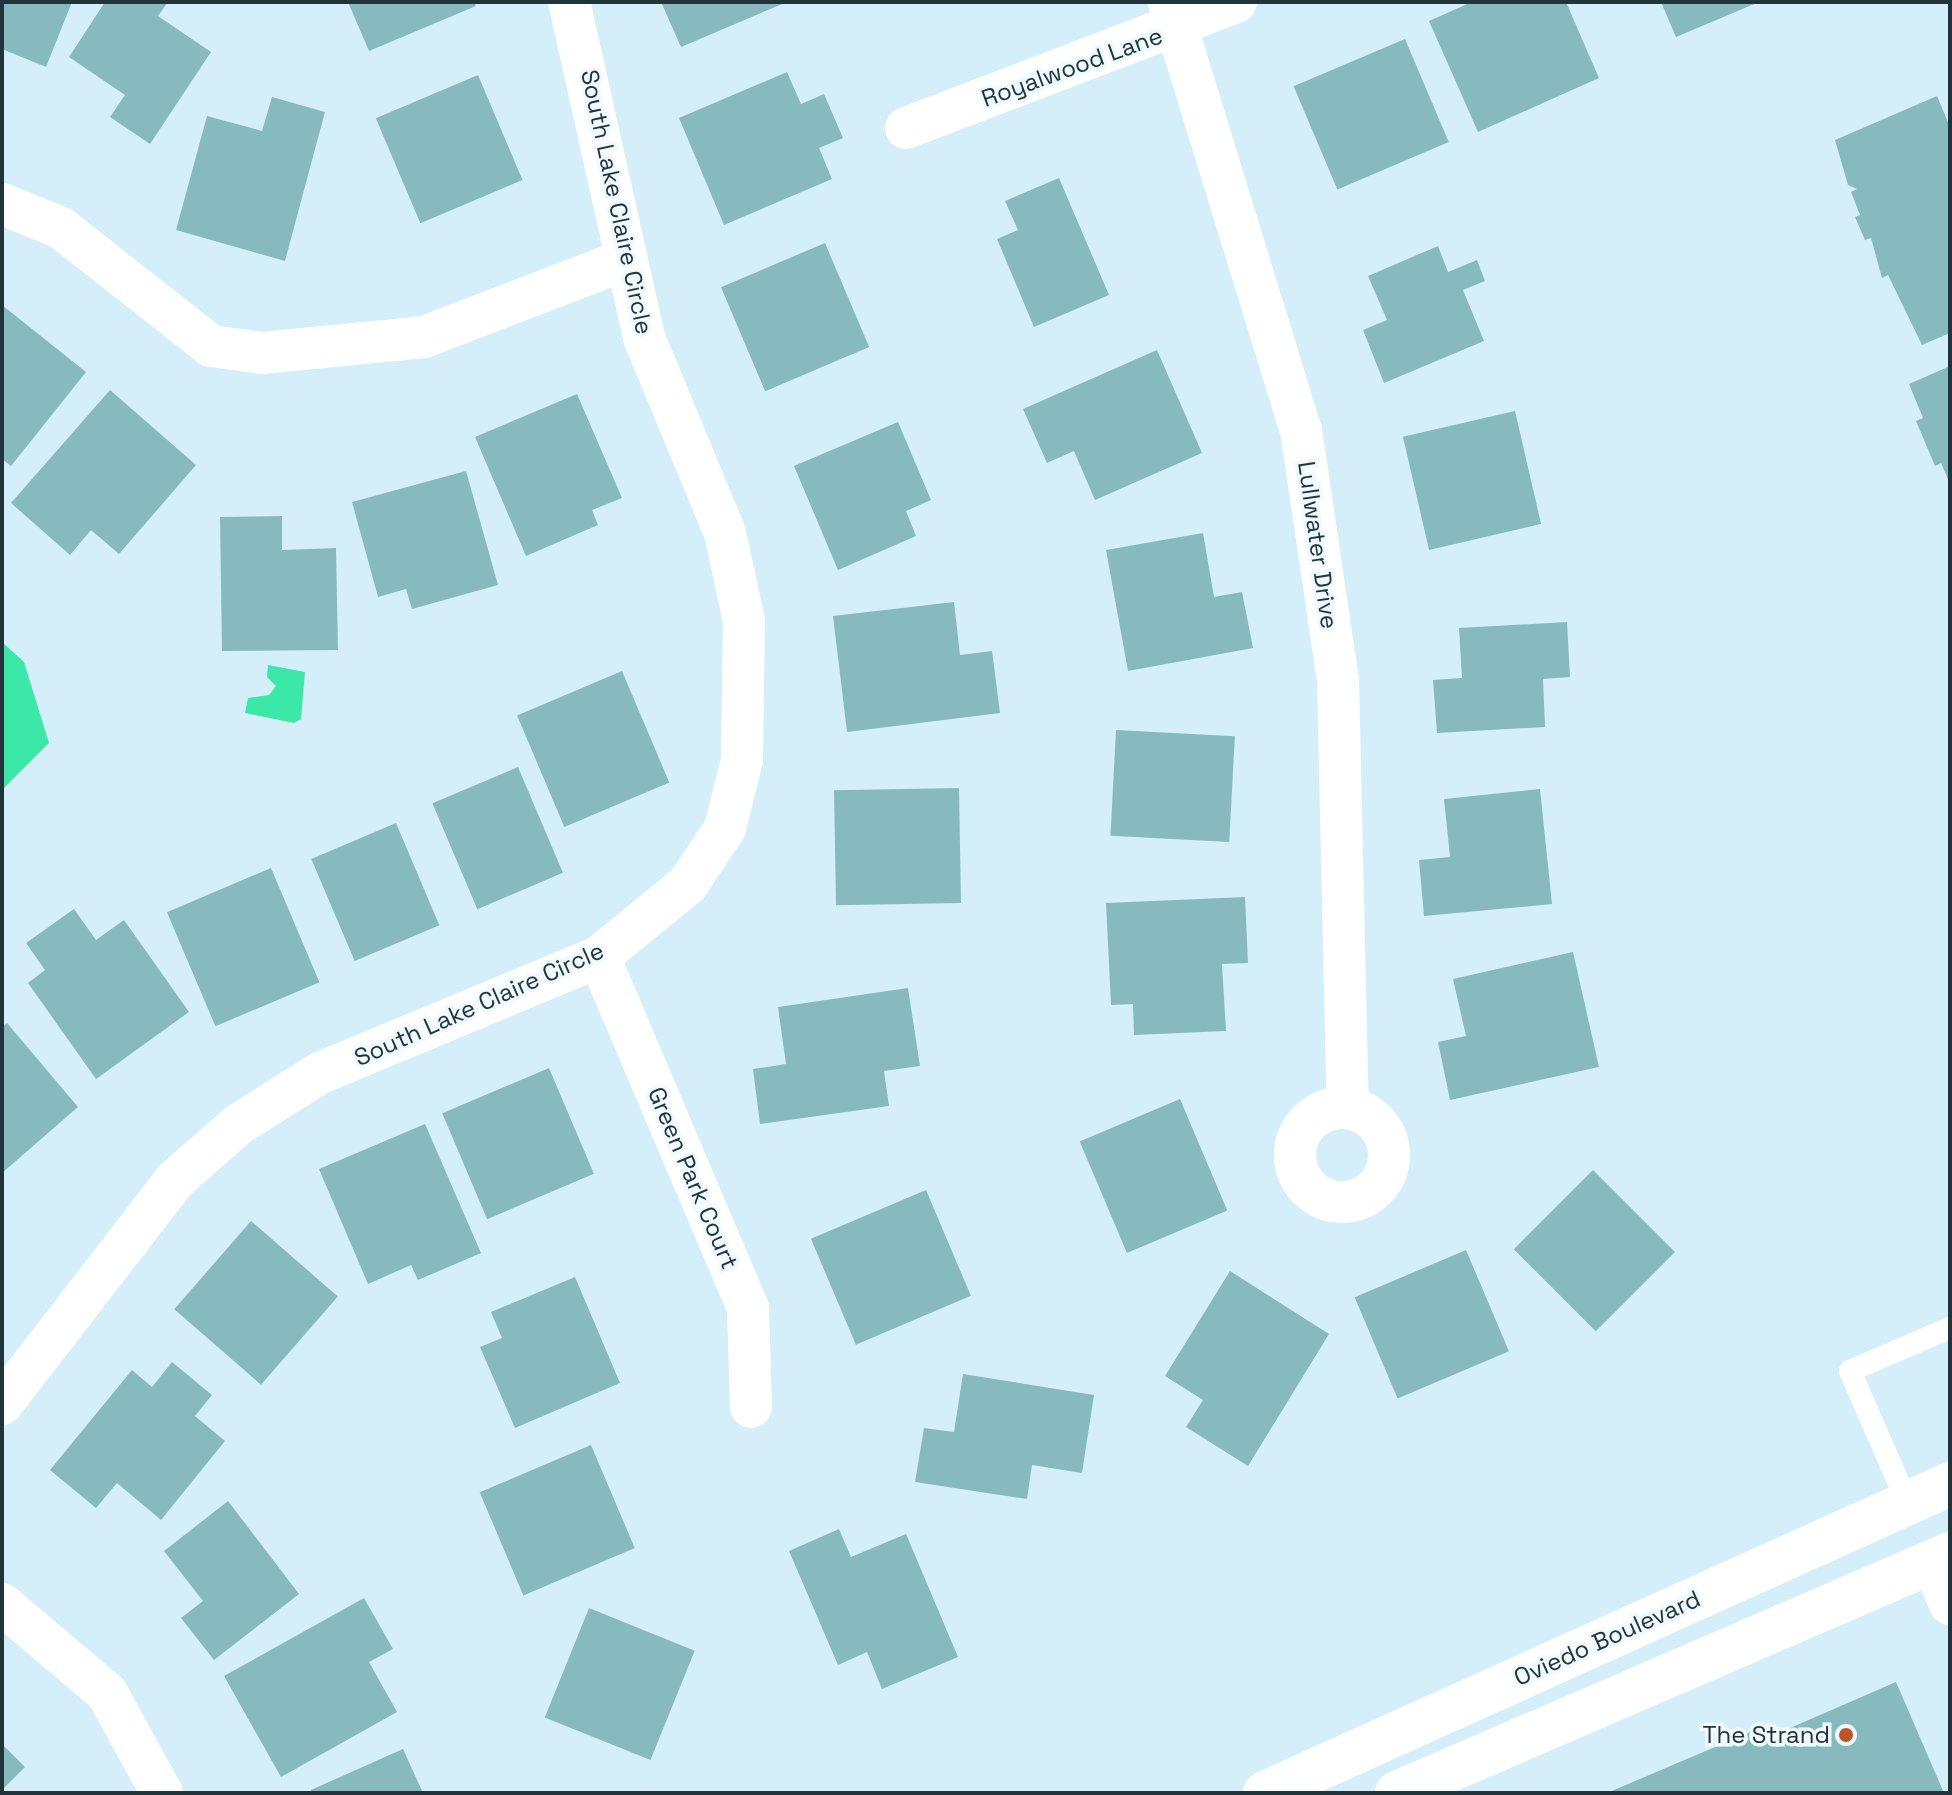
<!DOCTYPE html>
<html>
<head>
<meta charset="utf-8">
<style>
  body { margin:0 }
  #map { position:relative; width:1952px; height:1795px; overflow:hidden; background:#d4effa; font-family:"Space Grotesk",sans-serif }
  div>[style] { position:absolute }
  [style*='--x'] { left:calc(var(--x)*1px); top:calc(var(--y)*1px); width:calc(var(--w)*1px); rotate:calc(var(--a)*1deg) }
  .water>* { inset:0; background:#3be8a7 }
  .building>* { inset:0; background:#87babe; transform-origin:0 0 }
  .service>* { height:22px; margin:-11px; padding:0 11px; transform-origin:11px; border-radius:11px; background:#fff }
  .minor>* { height:42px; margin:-21px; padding:0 21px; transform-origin:21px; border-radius:21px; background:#fff }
  .minor>.ring { margin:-21px; padding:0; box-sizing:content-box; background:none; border:42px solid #fff; border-radius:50% }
  .tertiary>* { height:44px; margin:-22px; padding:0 22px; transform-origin:22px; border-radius:22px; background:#fff }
  .dots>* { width:22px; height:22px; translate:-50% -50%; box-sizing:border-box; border:4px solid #f0f9fd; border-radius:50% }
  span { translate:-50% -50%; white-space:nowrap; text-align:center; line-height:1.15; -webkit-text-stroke:7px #f0f9fd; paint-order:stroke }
  .street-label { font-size:24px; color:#21343b }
  .poi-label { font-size:24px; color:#21343b }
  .right { translate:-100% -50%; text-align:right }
  .frame { position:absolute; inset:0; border:4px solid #21343b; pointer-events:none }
</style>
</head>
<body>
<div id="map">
  <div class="water">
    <i style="clip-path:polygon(2px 642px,24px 662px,49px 743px,2px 790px)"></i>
    <i style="clip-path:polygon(268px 665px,305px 672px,301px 719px,294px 723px,245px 713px,248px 698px,269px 695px,276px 686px,267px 677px)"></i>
  </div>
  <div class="building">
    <i style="clip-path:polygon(2px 2px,72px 2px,46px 67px,2px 49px)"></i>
    <i style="clip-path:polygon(105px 2px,168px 2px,158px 16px,211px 52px,150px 144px,110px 117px,125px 95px,69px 57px)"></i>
    <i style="clip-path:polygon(348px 2px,474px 2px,476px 6px,369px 51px)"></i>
    <i style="clip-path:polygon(661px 2px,787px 2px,681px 47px)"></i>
    <i style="clip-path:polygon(1472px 2px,1566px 2px,1599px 78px,1478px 132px,1429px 21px)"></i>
    <i style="clip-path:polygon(1661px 2px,1759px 2px,1676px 37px)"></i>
    <i style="left:1405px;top:39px;width:112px;height:121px;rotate:67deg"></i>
    <i style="clip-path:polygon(787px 72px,801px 104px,824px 94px,843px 138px,819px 148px,832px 179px,724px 225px,679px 118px)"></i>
    <i style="left:478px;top:75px;width:114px;height:111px;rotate:67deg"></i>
    <i style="clip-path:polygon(1937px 96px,1950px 127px,1950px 333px,1922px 345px,1888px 275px,1882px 278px,1871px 238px,1865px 240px,1855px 217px,1860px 215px,1851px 192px,1857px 189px,1848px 185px,1835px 140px)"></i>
    <i style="clip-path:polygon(272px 97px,325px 112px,285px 261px,176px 230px,207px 116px,262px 131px)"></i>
    <i style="clip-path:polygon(1059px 178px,1109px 295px,1034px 327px,997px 239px,1018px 230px,1005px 201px)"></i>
    <i style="left:825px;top:243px;width:113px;height:113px;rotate:67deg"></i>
    <i style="clip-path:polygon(1438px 246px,1448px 272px,1477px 260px,1485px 281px,1463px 290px,1484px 341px,1384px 383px,1363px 330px,1387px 320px,1368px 276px)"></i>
    <i style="clip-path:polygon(2px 305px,86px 372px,11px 466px,2px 459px)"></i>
    <i style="clip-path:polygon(1157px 350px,1202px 453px,1095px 500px,1074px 451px,1047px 463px,1023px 409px)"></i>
    <i style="clip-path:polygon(1950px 366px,1950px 484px,1941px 463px,1935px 466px,1916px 421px,1923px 418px,1909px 384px)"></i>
    <i style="clip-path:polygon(110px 390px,196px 465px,119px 554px,91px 530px,70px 555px,11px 503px)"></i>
    <i style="clip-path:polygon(577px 394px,622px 498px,592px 510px,598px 525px,526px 556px,475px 437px)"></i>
    <i style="left:1515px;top:411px;width:116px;height:115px;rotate:77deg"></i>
    <i style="clip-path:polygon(898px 422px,931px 500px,906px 511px,916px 536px,838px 570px,794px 466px)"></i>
    <i style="clip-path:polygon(466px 471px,498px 585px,412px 609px,406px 589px,378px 597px,352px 502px)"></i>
    <i style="clip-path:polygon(282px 516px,282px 550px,336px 548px,338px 650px,222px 651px,220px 517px)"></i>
    <i style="clip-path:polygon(1203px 533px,1214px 597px,1242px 592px,1253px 648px,1128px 671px,1106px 550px)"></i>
    <i style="clip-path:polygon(954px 602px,960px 655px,992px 651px,1000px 713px,847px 732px,833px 616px)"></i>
    <i style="clip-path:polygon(1567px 622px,1570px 677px,1543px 679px,1545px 727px,1437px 733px,1433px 680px,1462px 678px,1459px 628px)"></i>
    <i style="left:622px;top:671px;width:121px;height:114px;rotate:67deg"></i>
    <i style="left:1116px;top:730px;width:119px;height:106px;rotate:3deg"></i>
    <i style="left:518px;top:767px;width:115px;height:93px;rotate:67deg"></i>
    <i style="left:959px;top:788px;width:115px;height:125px;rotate:89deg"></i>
    <i style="clip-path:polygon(1540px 789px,1552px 904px,1424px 916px,1419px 860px,1450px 857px,1444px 799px)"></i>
    <i style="left:396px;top:823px;width:111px;height:92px;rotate:67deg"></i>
    <i style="left:271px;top:868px;width:124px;height:113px;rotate:67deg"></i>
    <i style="clip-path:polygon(1245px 897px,1248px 963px,1222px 964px,1226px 1031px,1134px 1035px,1133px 1004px,1111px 1005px,1106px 903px)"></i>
    <i style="clip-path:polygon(74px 909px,96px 940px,124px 920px,189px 1012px,96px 1079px,28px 983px,45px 970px,26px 943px)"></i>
    <i style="clip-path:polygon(1573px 952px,1599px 1067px,1450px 1100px,1438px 1042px,1466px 1036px,1453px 979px)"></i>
    <i style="clip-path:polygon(908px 988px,920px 1066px,884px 1071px,889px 1106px,760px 1124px,753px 1069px,786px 1064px,778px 1007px)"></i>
    <i style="clip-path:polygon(7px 1023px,78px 1107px,2px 1173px,2px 1027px)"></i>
    <i style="left:549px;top:1068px;width:115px;height:116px;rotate:67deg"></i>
    <i style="left:1180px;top:1099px;width:121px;height:109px;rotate:67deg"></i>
    <i style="clip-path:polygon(425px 1124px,481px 1253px,418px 1280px,411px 1265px,368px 1284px,319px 1169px)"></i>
    <i style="left:1593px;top:1170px;width:116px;height:112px;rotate:45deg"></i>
    <i style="left:926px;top:1190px;width:115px;height:125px;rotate:67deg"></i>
    <i style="left:251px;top:1221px;width:115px;height:117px;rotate:41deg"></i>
    <i style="left:1466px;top:1250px;width:110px;height:121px;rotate:67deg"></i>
    <i style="clip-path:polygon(1230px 1271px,1329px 1334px,1248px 1466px,1186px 1427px,1203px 1400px,1165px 1376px)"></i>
    <i style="clip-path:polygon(575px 1277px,620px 1383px,515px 1428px,480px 1347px,502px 1338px,491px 1312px)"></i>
    <i style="clip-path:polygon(172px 1362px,212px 1395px,195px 1416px,225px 1441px,161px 1520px,117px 1483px,96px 1508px,50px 1470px,132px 1370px,152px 1387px)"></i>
    <i style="clip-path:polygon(963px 1374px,1094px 1395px,1082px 1473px,1032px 1465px,1027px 1499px,915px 1482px,924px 1428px,954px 1432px)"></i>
    <i style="left:591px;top:1445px;width:112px;height:121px;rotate:67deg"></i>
    <i style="clip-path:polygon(228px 1501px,299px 1594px,214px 1660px,181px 1618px,203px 1601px,164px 1551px)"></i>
    <i style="clip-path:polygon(839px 1529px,851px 1557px,906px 1534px,958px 1657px,882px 1689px,867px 1652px,838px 1665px,789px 1551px)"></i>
    <i style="clip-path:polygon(364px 1598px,393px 1649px,369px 1662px,397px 1712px,281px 1777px,224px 1676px)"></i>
    <i style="left:589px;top:1608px;width:114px;height:118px;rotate:22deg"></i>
    <i style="clip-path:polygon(1896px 1682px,1944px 1793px,1607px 1793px,1755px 1730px,1760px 1741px)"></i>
    <i style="clip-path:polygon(2px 1744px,25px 1767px,2px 1790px)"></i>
    <i style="clip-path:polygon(403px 1749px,423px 1793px,312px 1793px,311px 1790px)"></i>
  </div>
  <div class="service">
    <i style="--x:1907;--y:1502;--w:143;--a:-113.5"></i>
    <i style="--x:1850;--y:1371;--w:109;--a:-23.3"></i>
  </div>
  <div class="minor">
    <i style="--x:1169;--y:2;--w:448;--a:72.9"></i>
    <i style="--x:1301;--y:430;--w:253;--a:81.6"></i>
    <i style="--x:1338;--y:680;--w:428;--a:88.7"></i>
    <i style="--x:906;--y:128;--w:353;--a:-20.9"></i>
    <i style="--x:2;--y:204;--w:64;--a:22.1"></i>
    <i style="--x:61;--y:228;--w:191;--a:38.2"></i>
    <i style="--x:211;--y:346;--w:51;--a:7.8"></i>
    <i style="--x:262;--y:353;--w:163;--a:-5.6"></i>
    <i style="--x:424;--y:337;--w:215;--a:-21"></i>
    <i style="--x:599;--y:957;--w:381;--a:67"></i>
    <i style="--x:748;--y:1308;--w:99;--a:88.3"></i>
    <i class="ring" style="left:1295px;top:1108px;width:52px;height:52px"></i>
    <i style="--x:2;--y:1404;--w:283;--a:-52.3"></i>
    <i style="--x:175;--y:1180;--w:85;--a:-41.2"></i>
    <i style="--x:239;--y:1124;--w:96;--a:-32.2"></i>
    <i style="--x:320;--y:1073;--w:302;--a:-22.6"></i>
    <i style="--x:599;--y:957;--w:115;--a:-39.4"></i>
    <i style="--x:688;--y:884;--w:67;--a:-56.5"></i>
    <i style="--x:725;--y:828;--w:70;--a:-76"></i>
    <i style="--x:742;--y:760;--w:139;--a:-89.2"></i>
    <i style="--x:744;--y:621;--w:90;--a:-102.2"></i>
    <i style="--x:725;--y:533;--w:212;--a:-112.5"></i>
    <i style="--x:644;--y:337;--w:343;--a:-102.6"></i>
    <i style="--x:1932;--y:1562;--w:46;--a:66.8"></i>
    <i style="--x:2;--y:1604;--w:138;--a:40.3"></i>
    <i style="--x:107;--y:1693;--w:114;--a:61.2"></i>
  </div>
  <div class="tertiary">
    <i style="--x:1265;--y:1793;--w:751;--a:-24.28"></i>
    <i style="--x:1397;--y:1793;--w:602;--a:-23.37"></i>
  </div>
  <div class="dots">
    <i style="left:1846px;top:1735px;background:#bb5527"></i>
  </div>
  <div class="street-label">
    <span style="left:1072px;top:67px;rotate:-20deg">Royalwood Lane</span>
    <span style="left:617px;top:202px;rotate:78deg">South Lake Claire Circle</span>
    <span style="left:1318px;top:545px;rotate:82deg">Lullwater Drive</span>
    <span style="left:479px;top:1004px;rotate:-24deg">South Lake Claire Circle</span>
    <span style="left:693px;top:1178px;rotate:67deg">Green Park Court</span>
    <span style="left:1607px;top:1638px;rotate:-24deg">Oviedo Boulevard</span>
  </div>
  <div class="poi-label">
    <span class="right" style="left:1830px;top:1735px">The Strand</span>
  </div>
  <div class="frame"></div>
</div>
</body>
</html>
